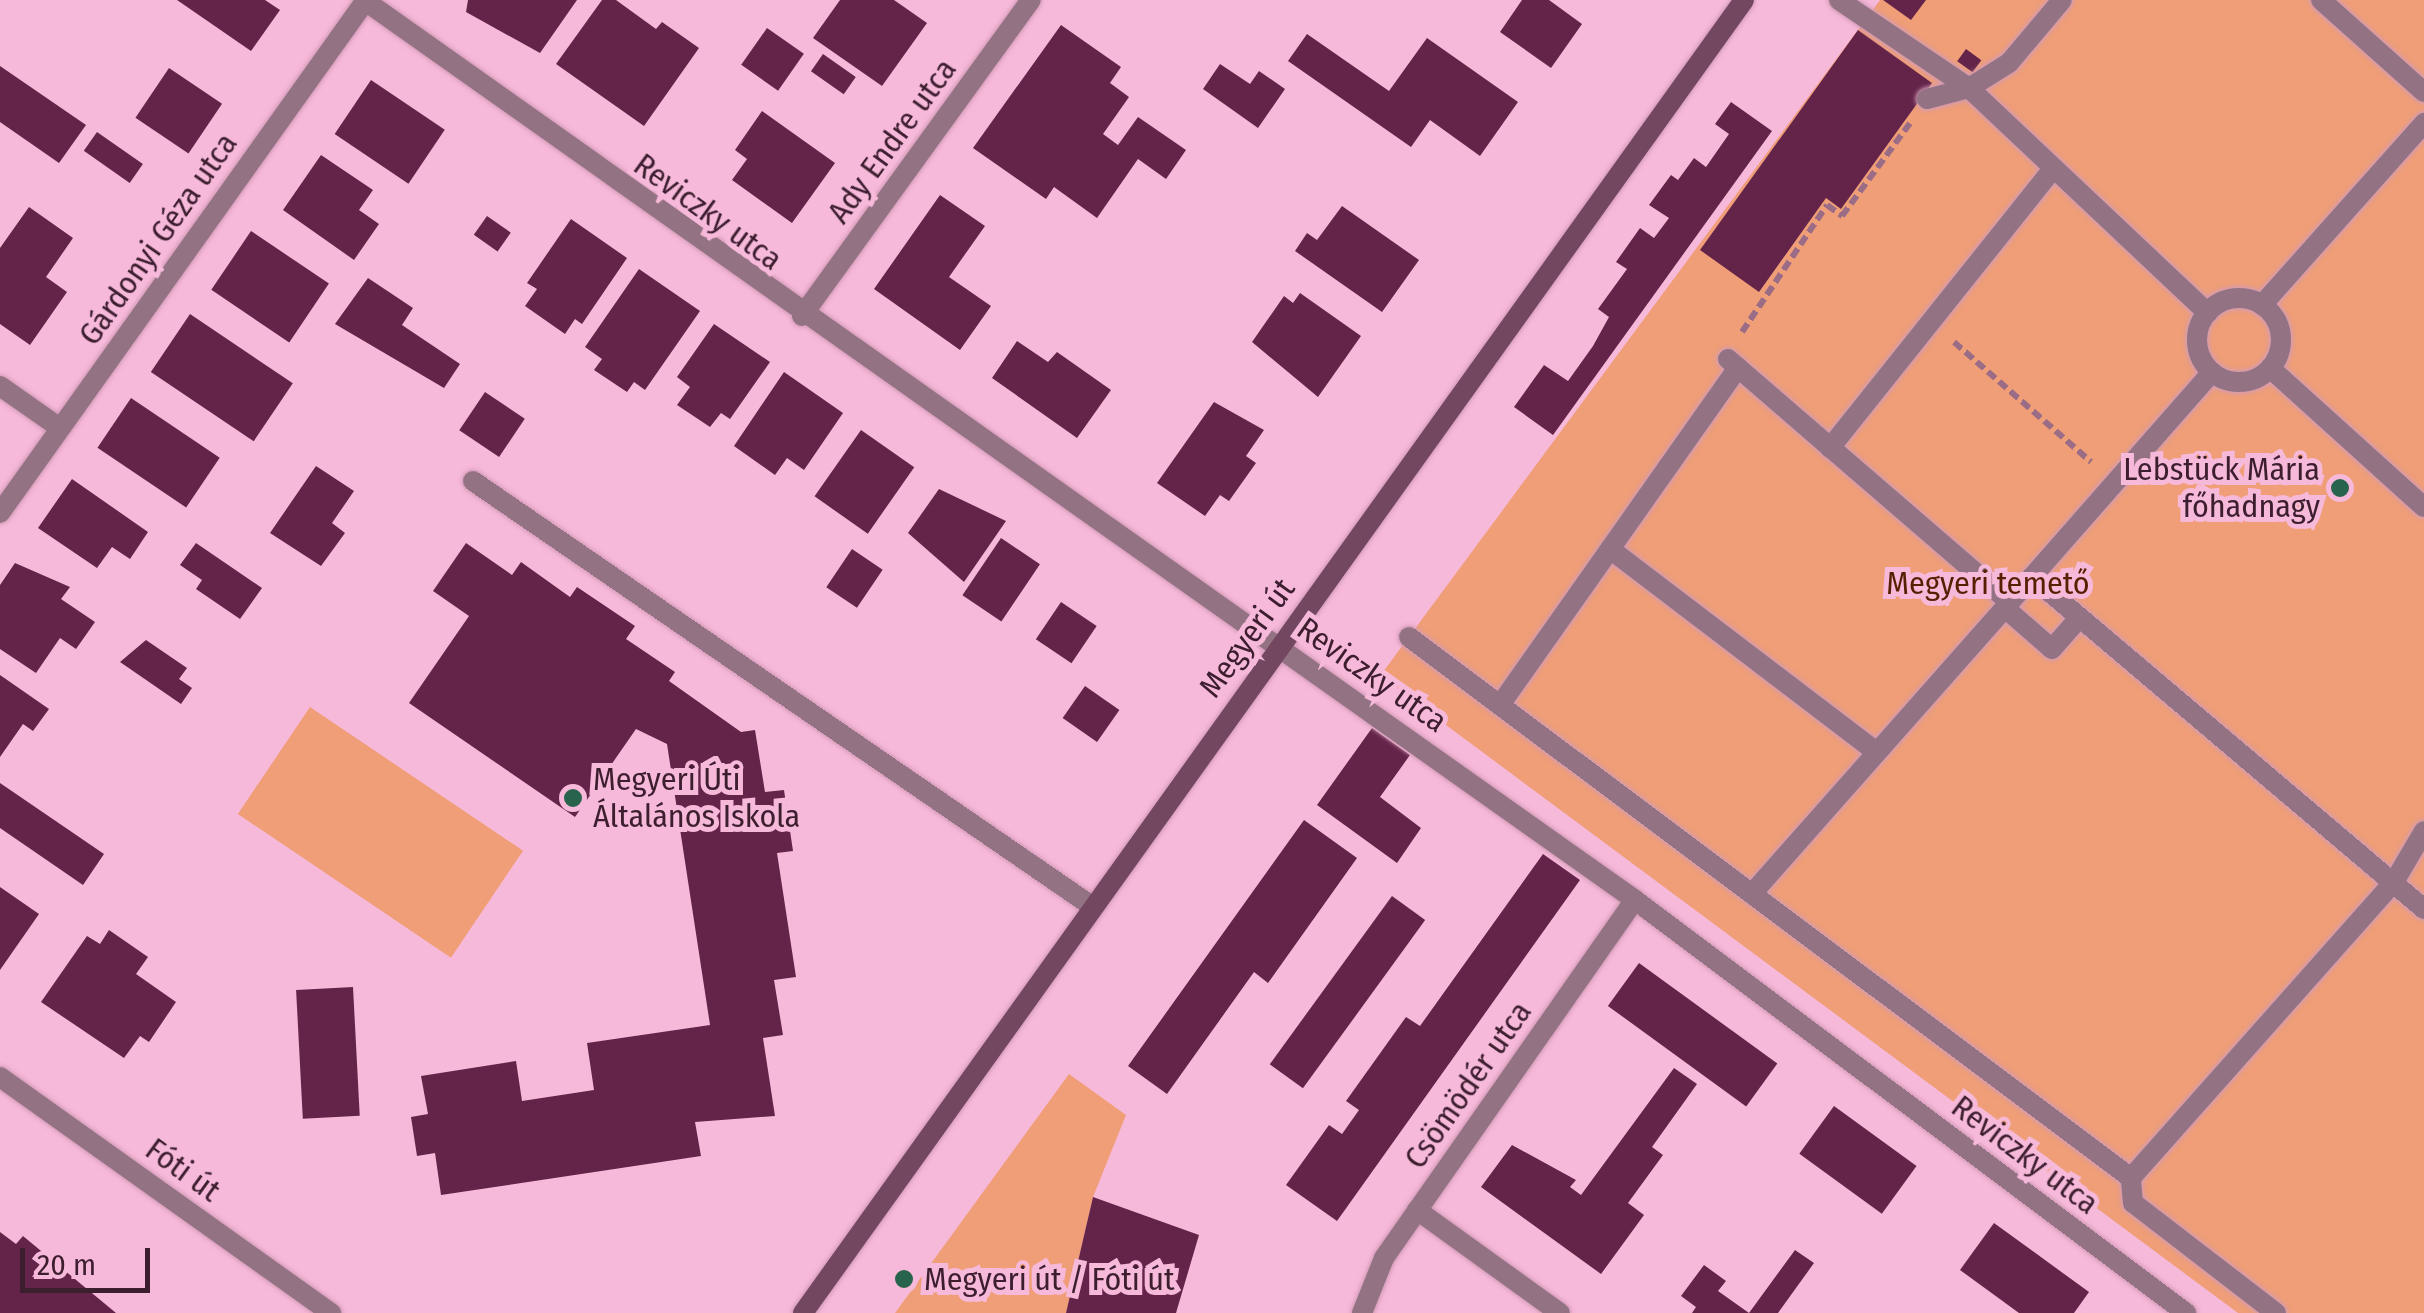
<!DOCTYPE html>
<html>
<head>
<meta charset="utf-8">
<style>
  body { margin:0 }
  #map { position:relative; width:2424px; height:1313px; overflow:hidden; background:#f7b9d9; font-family:"Fira Sans Condensed",sans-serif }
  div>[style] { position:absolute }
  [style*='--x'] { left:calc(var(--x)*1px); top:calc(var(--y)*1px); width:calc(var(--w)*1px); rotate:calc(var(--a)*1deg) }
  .green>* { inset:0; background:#ef9e77; transform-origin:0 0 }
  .building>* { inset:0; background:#64244a; transform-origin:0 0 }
  .path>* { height:6px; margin-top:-3px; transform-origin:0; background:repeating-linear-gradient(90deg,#9b6c85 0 10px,transparent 0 15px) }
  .roads { filter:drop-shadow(0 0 2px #d29ab7) drop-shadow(0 0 2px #d29ab7) }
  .service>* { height:20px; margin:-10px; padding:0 10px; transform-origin:10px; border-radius:10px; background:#937383 }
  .service>.ring { margin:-10px; padding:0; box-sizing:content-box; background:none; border:20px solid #937383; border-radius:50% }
  .minor>* { height:20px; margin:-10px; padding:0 10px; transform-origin:10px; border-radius:10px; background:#937383 }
  .tertiary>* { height:20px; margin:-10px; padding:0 10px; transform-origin:10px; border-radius:10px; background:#937383 }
  .secondary>* { height:20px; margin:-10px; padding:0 10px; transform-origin:10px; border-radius:10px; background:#744760 }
  .dots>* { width:28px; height:28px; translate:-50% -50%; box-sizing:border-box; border:5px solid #f7b9d9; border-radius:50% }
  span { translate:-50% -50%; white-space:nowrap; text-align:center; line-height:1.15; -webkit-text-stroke:10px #f7b9d9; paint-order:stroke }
  .street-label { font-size:32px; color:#3c1e2f }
  .poi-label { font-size:32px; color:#3c1e2f }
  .right { translate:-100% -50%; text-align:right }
  .left { translate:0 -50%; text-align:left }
  .park-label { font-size:32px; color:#561f00 }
  .scale { position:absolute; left:20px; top:1248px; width:130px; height:45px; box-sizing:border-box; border:5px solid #3c1e2f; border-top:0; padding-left:12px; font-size:30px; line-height:35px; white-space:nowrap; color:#3c1e2f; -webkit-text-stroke:8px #f7b9d9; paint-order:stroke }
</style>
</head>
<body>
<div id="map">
  <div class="green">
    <i style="clip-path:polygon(1880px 0,2424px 0,2424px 1313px,2238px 1313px,1380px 676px)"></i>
    <i style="left:310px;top:707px;width:257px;height:129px;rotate:34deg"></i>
    <i style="clip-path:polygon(1069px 1074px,1126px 1115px,1093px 1197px,1066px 1313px,895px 1313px)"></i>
  </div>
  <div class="building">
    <i style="clip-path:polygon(177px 0,265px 0,280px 10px,251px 51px)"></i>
    <i style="clip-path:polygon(468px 0,577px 0,540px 53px,466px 12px)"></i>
    <i style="clip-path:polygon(602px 0,616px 0,656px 29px,662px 22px,699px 48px,644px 126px,556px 64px)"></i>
    <i style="clip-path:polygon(840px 0,894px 0,927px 23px,882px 86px,813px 38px)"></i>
    <i style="clip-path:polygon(1522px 0,1549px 0,1582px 24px,1551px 68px,1500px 32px)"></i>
    <i style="clip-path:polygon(1883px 0,1926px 0,1911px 20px)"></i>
    <i style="clip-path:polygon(1061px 25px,1121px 67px,1110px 83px,1129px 97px,1103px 134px,1118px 145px,1138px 117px,1186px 150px,1166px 179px,1138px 159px,1097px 218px,1054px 187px,1046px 199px,973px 148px)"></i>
    <i style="left:767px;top:28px;width:45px;height:45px;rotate:35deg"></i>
    <i style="clip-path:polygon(1858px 30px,1932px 83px,1841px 209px,1826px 198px,1759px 292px,1700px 250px)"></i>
    <i style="clip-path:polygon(1307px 34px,1389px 91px,1427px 38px,1518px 102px,1480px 156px,1430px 120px,1411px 147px,1288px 61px)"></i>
    <i style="left:1966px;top:49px;width:19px;height:15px;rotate:36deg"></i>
    <i style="left:823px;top:54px;width:40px;height:21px;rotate:35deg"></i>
    <i style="clip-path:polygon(1220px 64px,1250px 84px,1259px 71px,1285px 89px,1258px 128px,1203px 89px)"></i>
    <i style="clip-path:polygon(0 66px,86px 125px,59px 163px,0 122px)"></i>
    <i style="left:169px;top:68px;width:64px;height:60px;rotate:34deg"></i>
    <i style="left:371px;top:80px;width:89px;height:65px;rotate:34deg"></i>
    <i style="clip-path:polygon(1731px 102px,1772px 131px,1553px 435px,1514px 407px,1544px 365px,1568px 381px,1593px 346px,1609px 317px,1598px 309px,1627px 269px,1616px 262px,1640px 228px,1654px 238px,1669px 218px,1649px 205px,1671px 175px,1678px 180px,1694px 158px,1706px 167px,1729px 134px,1715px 124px)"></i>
    <i style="clip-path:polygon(762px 111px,835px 163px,792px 223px,732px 180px,747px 159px,735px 150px)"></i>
    <i style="left:97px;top:132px;width:56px;height:23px;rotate:35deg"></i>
    <i style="clip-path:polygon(321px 155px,373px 190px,359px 210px,379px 224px,354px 260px,283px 210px)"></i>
    <i style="clip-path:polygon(940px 195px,985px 226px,949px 277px,991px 306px,960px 350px,874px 289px)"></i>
    <i style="clip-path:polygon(1342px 206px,1419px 260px,1382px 312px,1295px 251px,1307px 233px,1317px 240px)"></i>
    <i style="clip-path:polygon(29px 207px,73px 238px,46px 277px,67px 292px,30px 345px,0 324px,0 248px)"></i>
    <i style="left:487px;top:216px;width:29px;height:23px;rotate:35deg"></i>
    <i style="clip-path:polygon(571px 219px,627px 258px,582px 324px,575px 319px,565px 334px,525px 306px,537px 289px,527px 283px)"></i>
    <i style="left:251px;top:231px;width:94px;height:71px;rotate:34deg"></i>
    <i style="clip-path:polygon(639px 269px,700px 311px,645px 390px,634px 382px,627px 392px,594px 370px,602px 359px,585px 347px)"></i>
    <i style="clip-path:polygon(368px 278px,413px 308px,402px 325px,460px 364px,444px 388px,335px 324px)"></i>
    <i style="clip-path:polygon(1300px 293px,1361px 336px,1318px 397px,1252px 342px,1284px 296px,1293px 303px)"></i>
    <i style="left:190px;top:314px;width:124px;height:70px;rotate:34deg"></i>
    <i style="clip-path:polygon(714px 324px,770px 362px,730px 419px,721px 413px,710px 427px,677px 405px,690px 387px,677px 377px)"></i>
    <i style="clip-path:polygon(1017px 341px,1048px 362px,1057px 352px,1111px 390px,1077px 438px,992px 378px)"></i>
    <i style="clip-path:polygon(784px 372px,843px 413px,804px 470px,787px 458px,775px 475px,734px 446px)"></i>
    <i style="left:485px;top:392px;width:48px;height:46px;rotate:34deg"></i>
    <i style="left:131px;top:398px;width:107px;height:60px;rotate:34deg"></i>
    <i style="clip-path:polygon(1214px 402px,1264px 430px,1246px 456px,1256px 463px,1229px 501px,1220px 495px,1205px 516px,1157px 483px)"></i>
    <i style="left:861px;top:430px;width:65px;height:81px;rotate:35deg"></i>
    <i style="clip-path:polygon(316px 466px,354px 491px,332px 523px,345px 533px,321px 566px,270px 533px)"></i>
    <i style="clip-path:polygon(72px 479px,148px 532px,130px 559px,112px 547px,97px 568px,38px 528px)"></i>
    <i style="clip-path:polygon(939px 489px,1006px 521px,964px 582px,908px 533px)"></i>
    <i style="left:1001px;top:538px;width:47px;height:69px;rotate:34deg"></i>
    <i style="clip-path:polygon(196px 543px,262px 588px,240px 619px,196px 589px,202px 580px,180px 565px)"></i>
    <i style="clip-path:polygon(466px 543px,512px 575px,521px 562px,570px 597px,577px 587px,635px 626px,626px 639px,675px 672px,669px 681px,741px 732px,755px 730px,765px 792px,784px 790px,793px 851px,777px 853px,796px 977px,774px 980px,783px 1035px,763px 1038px,775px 1116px,695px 1122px,701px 1156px,441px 1195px,435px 1153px,417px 1156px,411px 1117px,428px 1114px,421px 1076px,516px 1061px,522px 1101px,594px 1090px,587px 1043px,710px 1025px,667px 744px,636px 729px,575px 817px,409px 703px,469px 616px,433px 591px)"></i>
    <i style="left:852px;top:549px;width:37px;height:46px;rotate:34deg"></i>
    <i style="clip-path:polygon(15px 563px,70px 587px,61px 599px,95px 622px,76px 649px,60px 638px,36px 673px,0 649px,0 585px)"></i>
    <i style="left:1061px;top:602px;width:43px;height:45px;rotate:34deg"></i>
    <i style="clip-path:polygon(146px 640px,187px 668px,179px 679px,192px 688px,181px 704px,120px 662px)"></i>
    <i style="clip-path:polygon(0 675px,49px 709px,33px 731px,23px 724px,0 757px)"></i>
    <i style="left:1085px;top:686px;width:42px;height:39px;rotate:35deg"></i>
    <i style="clip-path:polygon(1372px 728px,1410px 755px,1380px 797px,1421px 828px,1397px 863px,1317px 805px)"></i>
    <i style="clip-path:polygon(0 783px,104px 854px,83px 885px,0 828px)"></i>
    <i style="clip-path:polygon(1304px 820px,1357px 858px,1268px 983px,1254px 972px,1167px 1094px,1128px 1066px)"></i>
    <i style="clip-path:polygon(1543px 854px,1580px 880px,1337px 1221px,1286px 1185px,1329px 1125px,1342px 1134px,1359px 1110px,1346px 1101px,1406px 1017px,1420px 1026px)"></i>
    <i style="clip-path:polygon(0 887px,39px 914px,0 970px)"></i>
    <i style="left:1392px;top:896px;width:41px;height:208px;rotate:36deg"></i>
    <i style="clip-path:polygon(109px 930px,148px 957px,136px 974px,176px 1002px,149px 1042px,140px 1036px,124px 1058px,41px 1002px,87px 936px,100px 944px)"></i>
    <i style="left:1639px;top:963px;width:171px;height:53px;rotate:36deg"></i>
    <i style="left:353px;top:987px;width:129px;height:57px;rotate:87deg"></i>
    <i style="clip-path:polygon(1674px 1068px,1697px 1084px,1652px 1147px,1663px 1155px,1628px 1203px,1644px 1215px,1601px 1274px,1481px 1187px,1512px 1145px,1576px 1180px,1570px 1187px,1581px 1195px)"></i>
    <i style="left:1834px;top:1106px;width:102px;height:59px;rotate:36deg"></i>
    <i style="clip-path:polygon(1093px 1197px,1199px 1235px,1176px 1313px,1066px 1313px)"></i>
    <i style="clip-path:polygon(1994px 1223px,2089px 1292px,2074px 1313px,2019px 1313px,1960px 1270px)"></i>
    <i style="clip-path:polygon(0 1232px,16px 1244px,23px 1236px,116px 1313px,0 1313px)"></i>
    <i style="clip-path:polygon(1795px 1250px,1814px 1263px,1778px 1313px,1692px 1313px,1696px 1307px,1681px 1296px,1704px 1265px,1726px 1281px,1718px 1291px,1749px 1313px)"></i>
  </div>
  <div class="path">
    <i style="--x:1742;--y:332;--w:153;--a:-56.2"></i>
    <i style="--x:1827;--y:205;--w:19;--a:36"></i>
    <i style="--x:1842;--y:216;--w:115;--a:-53.8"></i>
    <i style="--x:1954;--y:342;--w:182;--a:41.2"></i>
  </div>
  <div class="roads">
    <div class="service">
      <i style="--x:1839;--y:0;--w:157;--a:34.1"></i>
      <i style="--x:1969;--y:88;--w:328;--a:43.3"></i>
      <i style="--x:2321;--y:0;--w:138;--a:41.8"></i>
      <i style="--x:1927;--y:99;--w:43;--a:-14.7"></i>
      <i style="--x:1969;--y:88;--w:47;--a:-32"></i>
      <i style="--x:2009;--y:63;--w:82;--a:-49.9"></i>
      <i class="ring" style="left:2197px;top:298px;width:64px;height:64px"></i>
      <i style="--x:2262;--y:305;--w:244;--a:-48.3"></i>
      <i style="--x:1728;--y:359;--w:372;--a:40.8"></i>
      <i style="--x:2010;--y:602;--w:387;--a:131.5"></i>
      <i style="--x:2270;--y:368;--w:207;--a:42.1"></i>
      <i style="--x:1830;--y:448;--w:357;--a:-51.4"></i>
      <i style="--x:473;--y:481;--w:752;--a:34.49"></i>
      <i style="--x:1610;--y:549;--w:335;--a:37.3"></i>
      <i style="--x:2032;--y:577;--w:514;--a:40.26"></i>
      <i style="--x:2010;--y:602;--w:306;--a:-48.7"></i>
      <i style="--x:2005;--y:608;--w:62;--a:41.1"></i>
      <i style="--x:2052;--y:649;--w:41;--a:-48.9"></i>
      <i style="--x:1409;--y:637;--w:902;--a:36.84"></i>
      <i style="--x:1500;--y:705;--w:413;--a:-54.8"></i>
      <i style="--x:2276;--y:1313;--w:180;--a:-142.4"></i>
      <i style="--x:2133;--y:1203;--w:25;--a:-95"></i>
      <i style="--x:2131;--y:1178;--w:396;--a:-48.4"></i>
      <i style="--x:2394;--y:882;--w:59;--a:-59.5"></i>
    </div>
    <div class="minor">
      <i style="--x:364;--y:0;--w:1557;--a:35.3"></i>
      <i style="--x:1635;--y:900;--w:689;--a:36.85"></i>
      <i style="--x:802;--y:316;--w:390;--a:-54.1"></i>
      <i style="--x:0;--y:386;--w:73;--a:35"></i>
      <i style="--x:0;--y:513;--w:630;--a:-54.49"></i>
      <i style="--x:1417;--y:1210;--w:176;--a:35.8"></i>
      <i style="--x:1362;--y:1313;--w:59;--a:-68.2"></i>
      <i style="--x:1384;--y:1258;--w:437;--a:-55"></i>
    </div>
    <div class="tertiary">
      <i style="--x:0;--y:1077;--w:407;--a:35.5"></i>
    </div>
    <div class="secondary">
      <i style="--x:803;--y:1313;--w:1615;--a:-54.37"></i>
    </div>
  </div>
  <div class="dots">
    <i style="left:2340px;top:488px;background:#28634d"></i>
    <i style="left:573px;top:798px;background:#28634d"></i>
    <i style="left:904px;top:1279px;background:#28634d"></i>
  </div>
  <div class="street-label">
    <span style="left:892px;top:141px;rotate:-54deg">Ady Endre utca</span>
    <span style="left:708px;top:212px;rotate:36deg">Reviczky utca</span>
    <span style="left:158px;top:239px;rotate:-55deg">Gárdonyi Géza utca</span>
    <span style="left:1247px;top:638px;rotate:-54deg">Megyeri út</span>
    <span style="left:1372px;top:675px;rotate:35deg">Reviczky utca</span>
    <span style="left:1468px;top:1085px;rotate:-55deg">Csömödér utca</span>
    <span style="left:2025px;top:1155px;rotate:37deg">Reviczky utca</span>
    <span style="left:183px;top:1170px;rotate:36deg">Fóti út</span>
  </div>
  <div class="poi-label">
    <span class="right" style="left:2320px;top:488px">Lebstück Mária<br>főhadnagy</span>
    <span class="left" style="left:593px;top:798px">Megyeri Úti<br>Általános Iskola</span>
    <span class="left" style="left:924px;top:1279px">Megyeri út / Fóti út</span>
  </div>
  <div class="park-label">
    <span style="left:1988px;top:583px">Megyeri temető</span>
  </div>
  <div class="scale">20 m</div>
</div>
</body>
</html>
